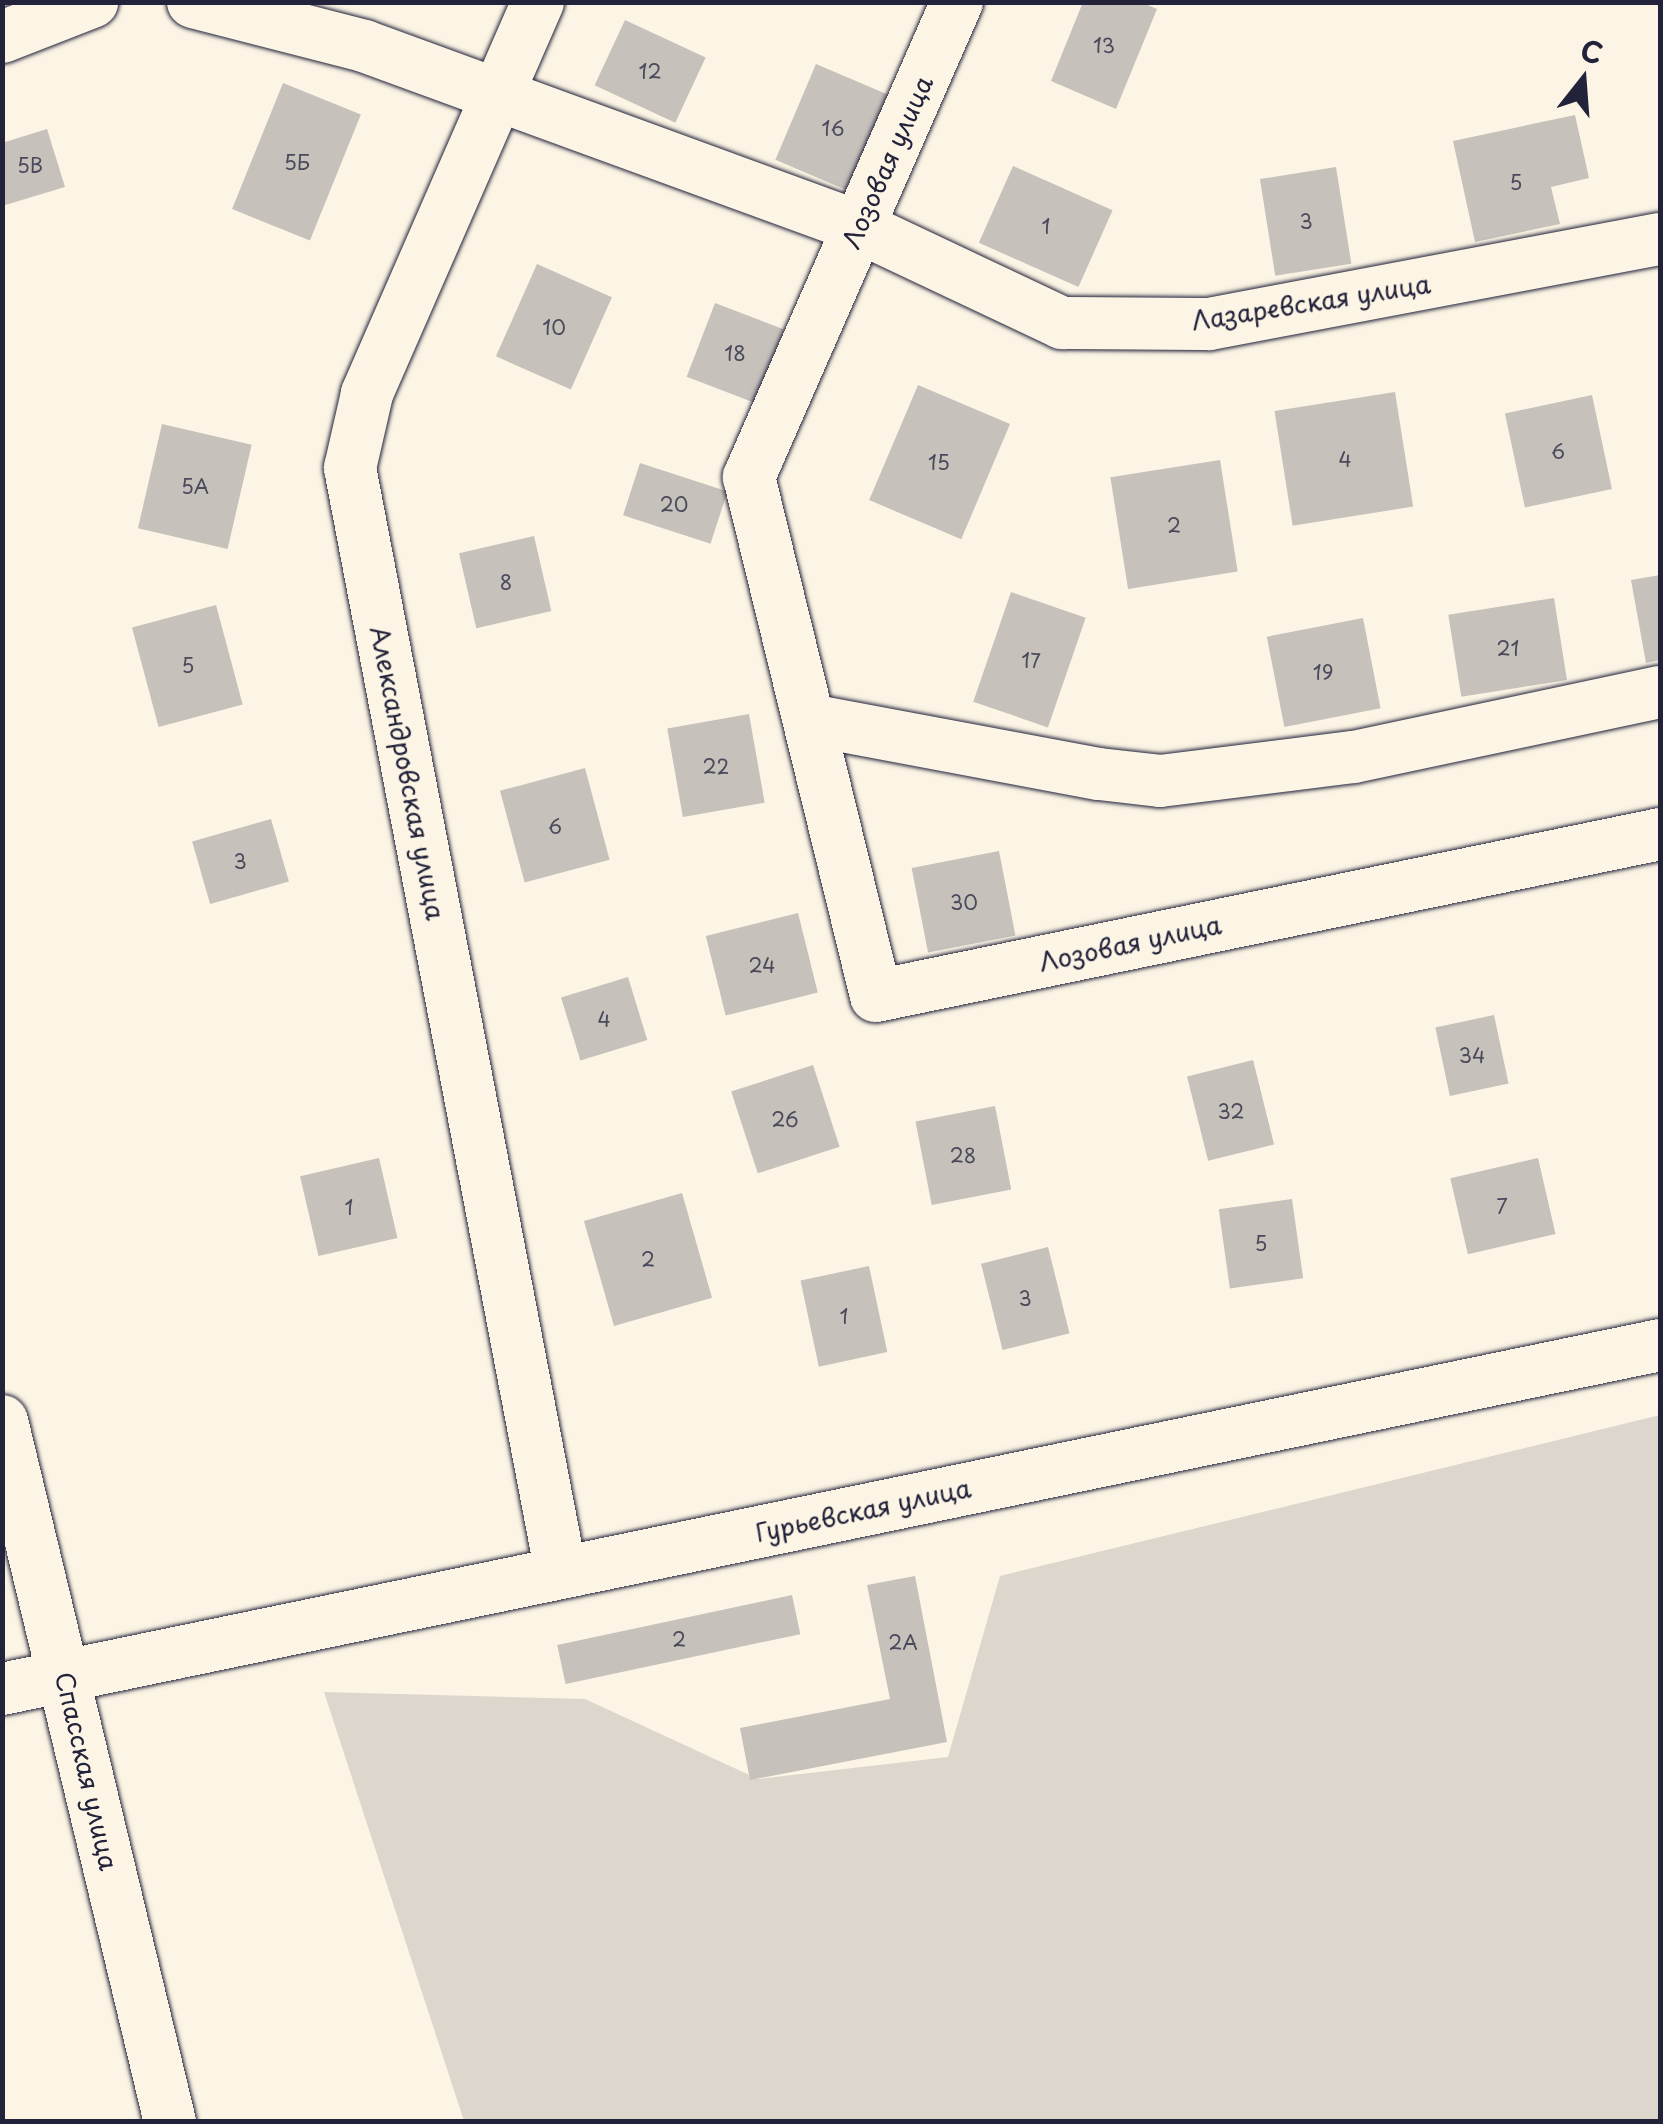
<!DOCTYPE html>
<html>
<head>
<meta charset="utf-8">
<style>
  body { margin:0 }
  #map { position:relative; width:1663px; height:2124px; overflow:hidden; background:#fcf5e5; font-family:"Playpen Sans",sans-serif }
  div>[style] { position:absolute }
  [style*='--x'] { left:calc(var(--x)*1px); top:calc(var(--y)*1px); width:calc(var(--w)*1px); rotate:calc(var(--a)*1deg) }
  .green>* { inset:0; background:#dcd6cc }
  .building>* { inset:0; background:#c6c1bb; transform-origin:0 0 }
  .roads { filter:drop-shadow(0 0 2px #22223b) drop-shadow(0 0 2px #22223b) }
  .minor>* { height:52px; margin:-26px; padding:0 26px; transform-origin:26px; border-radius:26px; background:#fcf5e5 }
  span { translate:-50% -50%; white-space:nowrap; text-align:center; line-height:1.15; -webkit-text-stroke:8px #fcf5e5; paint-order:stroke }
  .number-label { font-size:20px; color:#4b4a5b }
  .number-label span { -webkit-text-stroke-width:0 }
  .street-label { font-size:25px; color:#22223b }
  .frame { position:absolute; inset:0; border:5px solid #22223b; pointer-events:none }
  .north { position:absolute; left:1533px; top:30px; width:100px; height:100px; -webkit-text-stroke:8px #fcf5e5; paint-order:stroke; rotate:17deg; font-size:28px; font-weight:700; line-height:40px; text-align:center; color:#22223b }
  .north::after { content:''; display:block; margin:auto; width:35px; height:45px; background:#22223b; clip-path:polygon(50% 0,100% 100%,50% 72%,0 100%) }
</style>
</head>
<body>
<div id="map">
  <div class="green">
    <i style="clip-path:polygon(1660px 1415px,1660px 2121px,464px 2121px,324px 1692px,585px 1699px,758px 1779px,948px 1757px,1000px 1576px)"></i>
  </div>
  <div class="building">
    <i style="clip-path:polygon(1083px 2px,1141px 2px,1157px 9px,1116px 109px,1051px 81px)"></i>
    <i style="left:625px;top:20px;width:89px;height:72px;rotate:25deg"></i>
    <i style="left:816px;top:64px;width:81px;height:104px;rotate:23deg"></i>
    <i style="left:283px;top:83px;width:84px;height:136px;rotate:22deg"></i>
    <i style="clip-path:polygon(1575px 115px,1589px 178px,1551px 187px,1560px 224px,1475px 242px,1453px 141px)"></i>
    <i style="clip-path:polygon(47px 129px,65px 187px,2px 206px,2px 143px)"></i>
    <i style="left:1013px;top:166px;width:109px;height:84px;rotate:24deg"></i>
    <i style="left:1336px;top:167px;width:98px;height:77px;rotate:81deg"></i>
    <i style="left:537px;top:264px;width:82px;height:101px;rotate:24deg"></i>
    <i style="left:715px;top:303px;width:74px;height:79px;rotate:21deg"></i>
    <i style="left:918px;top:385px;width:100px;height:125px;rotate:23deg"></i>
    <i style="left:1395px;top:392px;width:116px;height:122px;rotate:81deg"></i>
    <i style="left:1592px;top:395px;width:96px;height:89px;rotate:78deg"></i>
    <i style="left:162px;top:424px;width:92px;height:107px;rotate:13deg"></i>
    <i style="left:1220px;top:460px;width:113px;height:111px;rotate:81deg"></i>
    <i style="left:640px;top:463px;width:92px;height:55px;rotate:18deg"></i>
    <i style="left:534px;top:536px;width:77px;height:77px;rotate:77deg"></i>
    <i style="clip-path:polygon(1660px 575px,1660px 660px,1646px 663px,1631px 580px)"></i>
    <i style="left:1011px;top:592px;width:79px;height:116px;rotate:19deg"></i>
    <i style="left:1554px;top:598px;width:83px;height:107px;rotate:81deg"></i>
    <i style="left:216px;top:605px;width:103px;height:87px;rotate:75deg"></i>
    <i style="left:1363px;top:618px;width:92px;height:98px;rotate:79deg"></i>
    <i style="left:749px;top:714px;width:90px;height:83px;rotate:80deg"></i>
    <i style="left:585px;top:768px;width:95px;height:88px;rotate:75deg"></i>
    <i style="left:271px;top:819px;width:65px;height:82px;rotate:74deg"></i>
    <i style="left:999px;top:851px;width:86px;height:89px;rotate:79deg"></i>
    <i style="left:798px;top:913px;width:82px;height:95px;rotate:76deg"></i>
    <i style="left:628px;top:977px;width:66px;height:70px;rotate:73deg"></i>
    <i style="left:1494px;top:1015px;width:70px;height:60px;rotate:78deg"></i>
    <i style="left:1253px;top:1060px;width:87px;height:68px;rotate:76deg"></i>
    <i style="left:813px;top:1065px;width:86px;height:86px;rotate:72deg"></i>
    <i style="left:995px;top:1106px;width:85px;height:81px;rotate:79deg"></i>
    <i style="left:379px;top:1158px;width:82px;height:81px;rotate:77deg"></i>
    <i style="left:1538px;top:1158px;width:78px;height:90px;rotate:77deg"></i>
    <i style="left:682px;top:1193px;width:109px;height:102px;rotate:74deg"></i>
    <i style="left:1292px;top:1199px;width:80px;height:74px;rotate:82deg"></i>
    <i style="left:1048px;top:1247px;width:89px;height:69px;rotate:76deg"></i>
    <i style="left:869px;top:1266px;width:88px;height:70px;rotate:78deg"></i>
    <i style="clip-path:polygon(915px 1576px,947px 1742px,750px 1780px,740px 1728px,890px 1699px,867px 1585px)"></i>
    <i style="left:792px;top:1595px;width:40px;height:240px;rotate:78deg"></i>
  </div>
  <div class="roads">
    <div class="minor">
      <i style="--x:193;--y:2;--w:177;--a:14.4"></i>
      <i style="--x:364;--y:46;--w:527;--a:20.09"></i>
      <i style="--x:859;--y:227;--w:225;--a:25.3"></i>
      <i style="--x:1062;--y:323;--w:147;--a:0.4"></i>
      <i style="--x:1209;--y:324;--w:459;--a:-10.7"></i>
      <i style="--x:538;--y:2;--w:428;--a:113.6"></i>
      <i style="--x:367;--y:394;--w:76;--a:102.9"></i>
      <i style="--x:350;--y:468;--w:1125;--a:79.19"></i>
      <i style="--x:957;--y:2;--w:519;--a:113.65"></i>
      <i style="--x:749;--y:477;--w:534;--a:76.25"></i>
      <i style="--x:876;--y:996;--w:801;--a:-11.67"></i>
      <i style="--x:2;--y:37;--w:97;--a:-21.3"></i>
      <i style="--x:810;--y:720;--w:294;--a:10.6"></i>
      <i style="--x:1099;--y:774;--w:61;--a:6.5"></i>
      <i style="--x:1160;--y:781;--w:195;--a:-7.1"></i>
      <i style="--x:1354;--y:757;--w:313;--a:-12"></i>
      <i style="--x:2;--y:1421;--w:721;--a:76.52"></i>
      <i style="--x:2;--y:1689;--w:1693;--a:-11.72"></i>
    </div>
  </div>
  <div class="number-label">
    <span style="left:1104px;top:45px">13</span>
    <span style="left:650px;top:71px">12</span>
    <span style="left:833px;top:128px">16</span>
    <span style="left:297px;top:162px">5Б</span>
    <span style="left:30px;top:165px">5В</span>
    <span style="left:1516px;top:182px">5</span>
    <span style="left:1306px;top:221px">3</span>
    <span style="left:1046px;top:226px">1</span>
    <span style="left:554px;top:327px">10</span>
    <span style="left:735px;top:353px">18</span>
    <span style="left:1558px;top:451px">6</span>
    <span style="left:1345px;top:459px">4</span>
    <span style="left:939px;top:462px">15</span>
    <span style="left:195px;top:486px">5А</span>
    <span style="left:674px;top:504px">20</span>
    <span style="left:1174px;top:525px">2</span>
    <span style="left:506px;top:582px">8</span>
    <span style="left:1508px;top:648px">21</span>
    <span style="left:1031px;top:660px">17</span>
    <span style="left:188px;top:665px">5</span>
    <span style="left:1323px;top:672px">19</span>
    <span style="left:716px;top:766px">22</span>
    <span style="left:555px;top:826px">6</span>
    <span style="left:240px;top:861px">3</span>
    <span style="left:964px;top:902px">30</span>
    <span style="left:762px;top:965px">24</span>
    <span style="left:604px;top:1019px">4</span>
    <span style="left:1472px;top:1055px">34</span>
    <span style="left:1231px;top:1111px">32</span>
    <span style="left:785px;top:1119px">26</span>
    <span style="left:963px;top:1155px">28</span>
    <span style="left:1502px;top:1206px">7</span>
    <span style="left:349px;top:1207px">1</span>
    <span style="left:1261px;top:1243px">5</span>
    <span style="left:648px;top:1259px">2</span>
    <span style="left:1025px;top:1298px">3</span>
    <span style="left:844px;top:1316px">1</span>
    <span style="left:679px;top:1639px">2</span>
    <span style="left:903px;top:1642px">2А</span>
  </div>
  <div class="street-label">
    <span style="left:887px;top:162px;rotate:-66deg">Лозовая улица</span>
    <span style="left:1311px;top:302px;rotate:-9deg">Лазаревская улица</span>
    <span style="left:408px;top:773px;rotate:79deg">Александровская улица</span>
    <span style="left:1130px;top:943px;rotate:-12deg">Лозовая улица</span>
    <span style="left:863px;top:1510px;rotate:-12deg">Гурьевская улица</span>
    <span style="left:87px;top:1771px;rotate:77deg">Спасская улица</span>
  </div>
  <div class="frame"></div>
  <div class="north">С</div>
</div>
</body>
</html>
